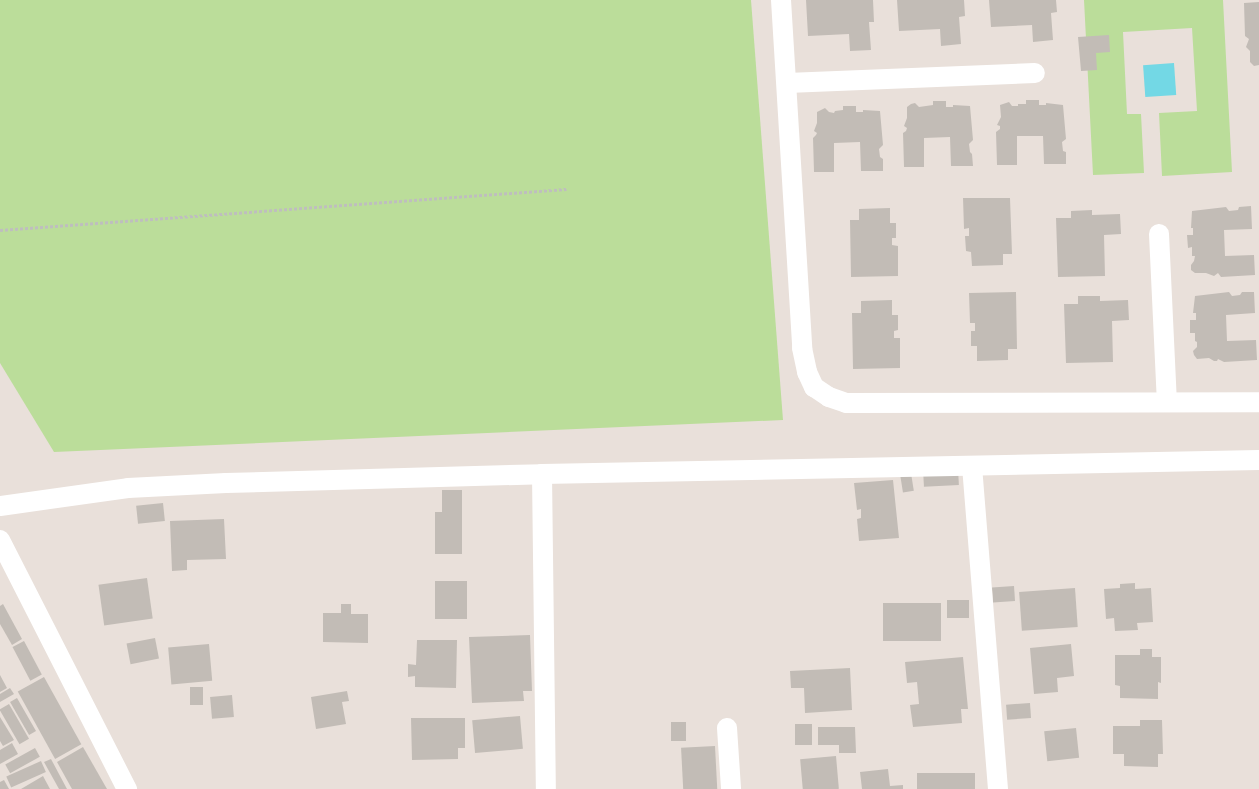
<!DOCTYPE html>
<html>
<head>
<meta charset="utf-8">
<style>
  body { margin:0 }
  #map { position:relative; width:1259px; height:789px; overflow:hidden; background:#e9e0da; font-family:"Sofia Sans Condensed",sans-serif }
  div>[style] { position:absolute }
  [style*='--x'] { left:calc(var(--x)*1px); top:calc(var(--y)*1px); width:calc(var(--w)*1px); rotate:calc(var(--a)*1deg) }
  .green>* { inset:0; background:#bbdd9a }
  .water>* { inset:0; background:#73d8e5; transform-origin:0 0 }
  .building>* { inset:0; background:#c2bcb6; transform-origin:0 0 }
  .path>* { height:2.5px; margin-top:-1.25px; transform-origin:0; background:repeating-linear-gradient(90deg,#bebebe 0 3px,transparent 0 5px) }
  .street>* { height:20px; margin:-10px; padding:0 10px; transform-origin:10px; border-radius:10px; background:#fff }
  span { translate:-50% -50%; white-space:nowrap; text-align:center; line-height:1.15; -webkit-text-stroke:3.5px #fff; paint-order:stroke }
</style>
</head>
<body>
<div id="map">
  <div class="green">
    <i style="clip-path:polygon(0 0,751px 0,783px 420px,54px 452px,0 363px)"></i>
    <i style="clip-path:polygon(1084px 0,1223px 0,1232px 172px,1162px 176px,1159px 113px,1197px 111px,1192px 28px,1123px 32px,1127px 114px,1141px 114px,1144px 173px,1093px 175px)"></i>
  </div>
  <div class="water">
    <i style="left:1174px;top:63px;width:32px;height:31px;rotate:86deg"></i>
  </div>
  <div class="building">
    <i style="clip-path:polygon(806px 0,873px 0,874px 22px,869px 22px,871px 50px,850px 51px,849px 34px,808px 36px)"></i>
    <i style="clip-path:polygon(897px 0,964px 0,965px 16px,959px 17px,961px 44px,941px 46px,940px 29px,899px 31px)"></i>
    <i style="clip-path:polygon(989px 0,1056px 0,1057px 12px,1051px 13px,1053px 40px,1033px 42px,1032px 25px,991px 27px)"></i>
    <i style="clip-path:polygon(1259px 2px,1259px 65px,1254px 66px,1250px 62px,1250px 51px,1246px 47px,1249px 39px,1245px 36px,1244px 3px)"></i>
    <i style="clip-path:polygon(1109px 35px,1110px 52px,1096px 53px,1097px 70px,1081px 71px,1078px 37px)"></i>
    <i style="clip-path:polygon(1026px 100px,1039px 100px,1039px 105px,1046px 105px,1046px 103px,1063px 105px,1066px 139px,1062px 142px,1063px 151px,1066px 152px,1066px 164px,1044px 164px,1043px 136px,1017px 136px,1017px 165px,997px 165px,996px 132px,1000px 129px,1000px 126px,997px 125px,1001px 117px,1000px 105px,1009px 102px,1012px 106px,1018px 106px,1018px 104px,1026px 104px)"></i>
    <i style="clip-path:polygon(933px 101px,946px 101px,946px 107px,953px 107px,953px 105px,970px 106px,973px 140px,969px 144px,970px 152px,972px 154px,973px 166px,951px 166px,950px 137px,924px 138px,924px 167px,904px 167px,903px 133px,906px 131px,907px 128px,904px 126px,907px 118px,907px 107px,911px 104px,915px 103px,919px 107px,933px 105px)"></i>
    <i style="clip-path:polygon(843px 106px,856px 106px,856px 112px,863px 112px,863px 110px,880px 111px,883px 145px,879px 149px,880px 157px,883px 159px,883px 171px,861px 171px,860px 142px,834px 143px,834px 172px,814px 172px,813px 138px,816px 135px,817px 133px,814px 131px,817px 123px,817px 112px,825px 108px,829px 112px,834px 113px,835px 111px,843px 110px)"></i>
    <i style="clip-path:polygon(963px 198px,1010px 198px,1012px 254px,1003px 254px,1003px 265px,972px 266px,971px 252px,966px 251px,965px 236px,969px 236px,969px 228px,964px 229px)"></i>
    <i style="clip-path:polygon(1251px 206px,1252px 229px,1224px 230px,1225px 256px,1254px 255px,1255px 275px,1221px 277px,1218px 273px,1214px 276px,1206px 273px,1195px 273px,1191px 270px,1191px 265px,1194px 261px,1195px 256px,1192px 256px,1192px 247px,1188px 248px,1187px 235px,1193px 235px,1193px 228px,1191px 228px,1192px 211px,1226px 207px,1229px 211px,1238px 210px,1239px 207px)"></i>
    <i style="clip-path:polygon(890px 208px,890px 223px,896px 223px,896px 238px,892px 238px,892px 245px,898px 246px,898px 276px,851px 277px,850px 220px,859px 220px,859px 209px)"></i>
    <i style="clip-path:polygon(1092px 210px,1092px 215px,1120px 214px,1121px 234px,1104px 235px,1105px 276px,1058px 277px,1056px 218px,1071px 218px,1071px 211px)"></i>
    <i style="clip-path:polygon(1016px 292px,1017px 349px,1008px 349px,1008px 360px,977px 361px,977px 346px,971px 346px,971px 331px,975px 331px,975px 323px,970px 323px,969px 293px)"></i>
    <i style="clip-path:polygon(1229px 292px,1232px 296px,1240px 295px,1242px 292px,1254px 292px,1255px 313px,1226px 315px,1227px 341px,1256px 340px,1257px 360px,1224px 362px,1218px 359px,1217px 361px,1214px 361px,1209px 358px,1197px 359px,1194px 355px,1193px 351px,1197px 347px,1197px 342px,1195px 341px,1195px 333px,1190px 333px,1190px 320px,1196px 320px,1196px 313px,1193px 313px,1195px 296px)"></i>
    <i style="clip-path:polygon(1078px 296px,1100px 296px,1100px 301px,1128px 300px,1129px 320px,1112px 321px,1113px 362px,1066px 363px,1064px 304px,1078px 304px)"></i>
    <i style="clip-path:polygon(892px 300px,892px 315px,898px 315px,898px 330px,894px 331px,894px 338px,900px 338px,900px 368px,853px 369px,852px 313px,861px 313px,861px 301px)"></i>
    <i style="left:958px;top:468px;width:17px;height:35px;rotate:87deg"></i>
    <i style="left:911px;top:473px;width:18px;height:11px;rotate:81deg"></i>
    <i style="clip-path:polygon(893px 480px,899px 538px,859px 541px,857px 519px,861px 518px,861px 509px,857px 510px,854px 483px)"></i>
    <i style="clip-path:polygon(442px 490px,462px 490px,462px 554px,435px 554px,435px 512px,442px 512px)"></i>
    <i style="left:163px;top:503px;width:18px;height:27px;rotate:84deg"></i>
    <i style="clip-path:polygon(224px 519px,226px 559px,187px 560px,187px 570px,172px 571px,170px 521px)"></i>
    <i style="left:147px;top:578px;width:41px;height:49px;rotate:82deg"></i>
    <i style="left:435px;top:581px;width:32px;height:38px"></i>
    <i style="clip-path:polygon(1135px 583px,1135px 589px,1151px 588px,1153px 622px,1137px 623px,1138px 630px,1115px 631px,1114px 618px,1106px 619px,1104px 589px,1120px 588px,1120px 584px)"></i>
    <i style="left:1014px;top:586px;width:15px;height:22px;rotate:86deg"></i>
    <i style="left:1075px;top:588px;width:39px;height:56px;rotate:86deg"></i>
    <i style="left:947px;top:600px;width:22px;height:18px"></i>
    <i style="left:941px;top:603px;width:38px;height:58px;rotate:90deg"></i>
    <i style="clip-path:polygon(3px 604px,22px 639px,12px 645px,0 624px,0 606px)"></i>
    <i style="clip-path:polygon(341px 604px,351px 604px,351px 614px,368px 614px,368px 643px,323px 642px,323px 613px,341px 613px)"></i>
    <i style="clip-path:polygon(530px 635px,532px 691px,523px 691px,524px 701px,472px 703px,469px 637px)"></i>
    <i style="left:155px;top:638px;width:21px;height:29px;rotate:79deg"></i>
    <i style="clip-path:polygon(417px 640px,457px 640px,456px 688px,415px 687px,415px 676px,408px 677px,408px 664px,416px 665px)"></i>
    <i style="left:24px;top:641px;width:38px;height:13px;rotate:62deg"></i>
    <i style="left:209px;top:644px;width:37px;height:41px;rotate:85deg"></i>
    <i style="clip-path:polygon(1071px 644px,1074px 676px,1057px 678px,1058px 692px,1034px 694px,1030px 648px)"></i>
    <i style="clip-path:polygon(1140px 649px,1152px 649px,1152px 657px,1161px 657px,1161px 683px,1158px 682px,1158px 699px,1120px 698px,1120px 686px,1115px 685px,1115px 655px,1140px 655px)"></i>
    <i style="clip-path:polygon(963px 657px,968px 709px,961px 709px,962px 723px,913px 727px,910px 705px,919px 704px,917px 682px,907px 683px,905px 662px)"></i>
    <i style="clip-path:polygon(850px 668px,852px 710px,805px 713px,804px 688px,791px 688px,790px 671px)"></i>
    <i style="clip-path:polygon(0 675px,7px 688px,0 692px)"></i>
    <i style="left:44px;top:677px;width:77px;height:30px;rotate:61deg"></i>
    <i style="left:190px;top:687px;width:13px;height:18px"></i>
    <i style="clip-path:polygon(10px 688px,14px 694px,0 702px,0 694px)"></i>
    <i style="clip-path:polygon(347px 691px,349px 701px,342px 702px,346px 724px,316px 729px,311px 697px)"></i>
    <i style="left:232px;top:695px;width:22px;height:22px;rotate:85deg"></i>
    <i style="left:17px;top:698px;width:38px;height:8px;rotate:60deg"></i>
    <i style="left:1030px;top:703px;width:15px;height:24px;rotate:86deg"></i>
    <i style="left:9px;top:704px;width:40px;height:11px;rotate:60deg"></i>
    <i style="left:520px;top:716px;width:33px;height:48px;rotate:85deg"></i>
    <i style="clip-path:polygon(0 717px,14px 740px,3px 746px,0 741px)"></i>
    <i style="clip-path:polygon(411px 718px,465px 718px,465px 748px,458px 748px,458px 759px,412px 760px)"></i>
    <i style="clip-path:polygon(1140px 720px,1162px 720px,1163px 754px,1158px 754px,1158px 767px,1124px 766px,1124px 754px,1113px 754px,1113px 726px,1140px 726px)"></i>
    <i style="left:671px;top:722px;width:15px;height:19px"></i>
    <i style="left:795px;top:724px;width:17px;height:21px"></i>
    <i style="clip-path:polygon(818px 727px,855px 727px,856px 753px,839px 753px,839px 745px,818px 745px)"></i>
    <i style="left:1076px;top:728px;width:30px;height:32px;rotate:84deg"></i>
    <i style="clip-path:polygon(12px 743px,18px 754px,0 764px,0 750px)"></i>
    <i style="left:715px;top:746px;width:43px;height:34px;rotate:87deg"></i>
    <i style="clip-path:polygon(83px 747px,107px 789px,72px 789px,57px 762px)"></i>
    <i style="left:35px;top:748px;width:10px;height:34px;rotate:61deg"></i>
    <i style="left:836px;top:756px;width:33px;height:36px;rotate:85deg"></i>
    <i style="clip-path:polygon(51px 759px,67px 789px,59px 789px,44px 762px)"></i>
    <i style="left:41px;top:761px;width:12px;height:38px;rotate:66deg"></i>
    <i style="clip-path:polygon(888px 769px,890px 786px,903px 785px,903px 789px,862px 789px,860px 772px)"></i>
    <i style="left:975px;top:773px;width:16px;height:58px;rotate:90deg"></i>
    <i style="clip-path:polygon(43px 776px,50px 789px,21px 789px)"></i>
    <i style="clip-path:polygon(4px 780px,9px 789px,0 789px,0 782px)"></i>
  </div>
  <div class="path">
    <i style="--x:0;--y:230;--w:568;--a:-4.14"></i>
  </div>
  <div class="street">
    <i style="--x:781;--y:0;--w:349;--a:86.5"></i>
    <i style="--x:802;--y:348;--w:25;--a:78"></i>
    <i style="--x:807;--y:372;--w:17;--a:65"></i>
    <i style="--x:814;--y:387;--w:18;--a:34"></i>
    <i style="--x:829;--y:397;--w:18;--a:19"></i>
    <i style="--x:846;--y:403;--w:413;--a:-0.1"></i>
    <i style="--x:787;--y:83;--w:248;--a:-2.3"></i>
    <i style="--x:1159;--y:234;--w:168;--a:87.3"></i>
    <i style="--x:972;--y:466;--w:324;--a:85.4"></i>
    <i style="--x:542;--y:474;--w:315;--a:89.3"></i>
    <i style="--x:0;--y:506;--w:129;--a:-8"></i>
    <i style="--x:128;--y:488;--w:98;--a:-2.9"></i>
    <i style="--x:226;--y:483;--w:316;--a:-1.6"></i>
    <i style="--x:542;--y:474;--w:717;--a:-1.12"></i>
    <i style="--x:0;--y:540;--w:280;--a:63"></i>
    <i style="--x:727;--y:728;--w:61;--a:86.2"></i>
  </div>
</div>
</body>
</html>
